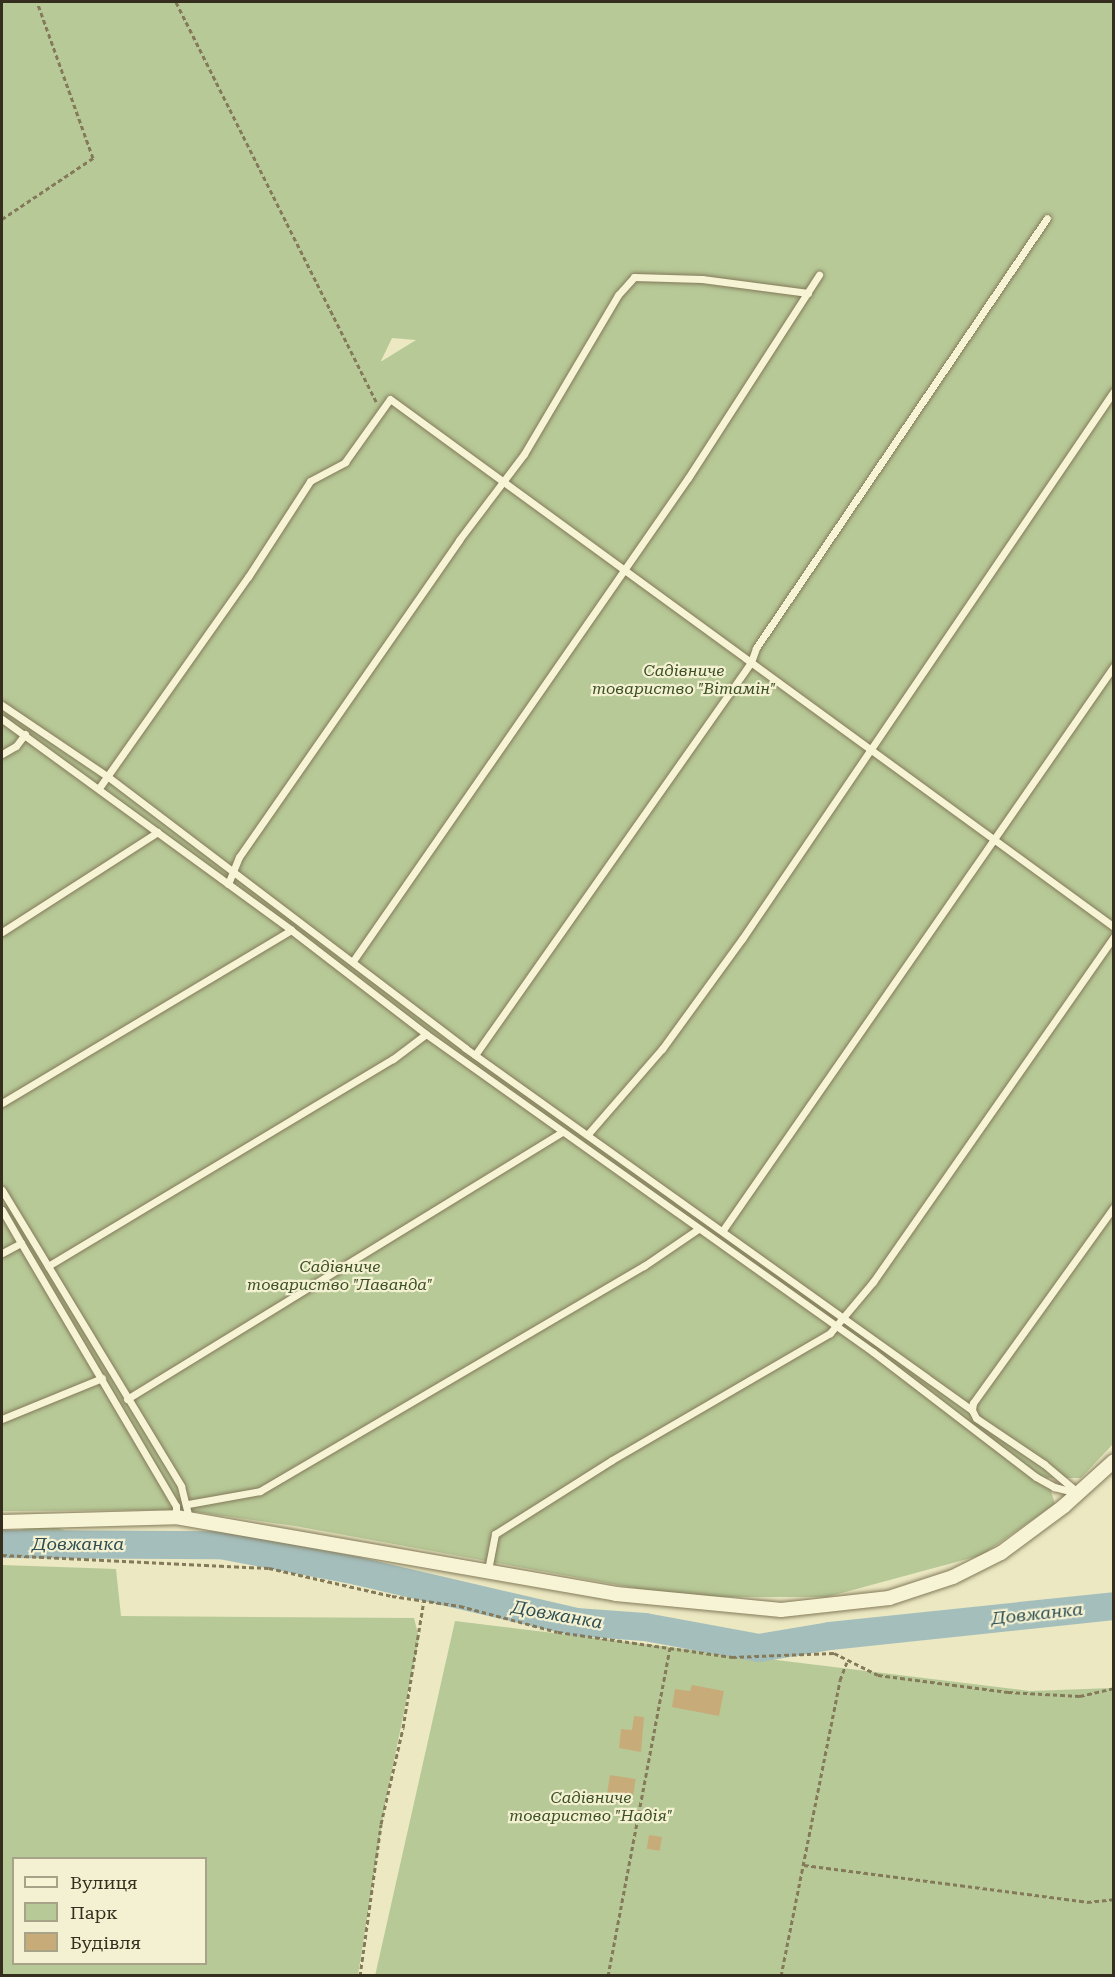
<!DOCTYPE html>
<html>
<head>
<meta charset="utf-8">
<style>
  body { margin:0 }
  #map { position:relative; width:1115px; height:1977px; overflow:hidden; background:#ebe8c2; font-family:"Roboto Serif",serif }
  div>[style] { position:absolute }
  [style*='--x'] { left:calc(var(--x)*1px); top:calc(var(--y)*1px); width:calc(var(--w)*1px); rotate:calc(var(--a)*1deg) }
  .green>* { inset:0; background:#b7c997 }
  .river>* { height:28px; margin:-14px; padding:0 14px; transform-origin:14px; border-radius:14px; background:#a4bebc }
  .building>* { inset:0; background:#c7ac7a; transform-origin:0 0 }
  .path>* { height:3px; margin-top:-1.5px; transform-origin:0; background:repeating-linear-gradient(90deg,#847a5a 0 4.5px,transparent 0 7.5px) }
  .roads { filter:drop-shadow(0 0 2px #847a5a) drop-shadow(0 0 2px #847a5a) }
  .lane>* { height:7px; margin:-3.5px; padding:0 3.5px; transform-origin:3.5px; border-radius:3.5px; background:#f7f4d5 }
  .street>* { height:14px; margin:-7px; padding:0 7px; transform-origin:7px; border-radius:7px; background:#f7f4d5 }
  span { translate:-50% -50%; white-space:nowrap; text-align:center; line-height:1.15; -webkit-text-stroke:4.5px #f3f1d1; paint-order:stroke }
  .park-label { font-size:16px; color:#3c5025; font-style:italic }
  .water-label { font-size:18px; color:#2e4e54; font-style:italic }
  .frame { position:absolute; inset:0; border:3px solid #352e1e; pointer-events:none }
  .legend { position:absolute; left:12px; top:1857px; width:195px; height:108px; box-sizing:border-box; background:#f3f1d1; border:2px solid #a7a389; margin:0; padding:8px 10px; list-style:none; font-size:18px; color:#352e1e }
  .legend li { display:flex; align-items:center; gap:12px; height:30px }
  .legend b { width:30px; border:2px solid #a7a389 }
</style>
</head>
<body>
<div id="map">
  <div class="green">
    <i style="clip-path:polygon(evenodd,2px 2px,1113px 2px,1113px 1444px,1081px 1478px,1047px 1478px,1055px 1504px,982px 1555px,827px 1597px,684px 1597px,295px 1526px,182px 1510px,2px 1511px,2px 2px,392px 338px,416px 340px,382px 361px,381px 361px,392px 338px)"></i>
    <i style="clip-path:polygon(31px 1523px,49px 1524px,71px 1533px,85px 1543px,86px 1549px,64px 1556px,19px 1552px,10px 1545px,14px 1536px)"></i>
    <i style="clip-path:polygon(evenodd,2px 1565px,116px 1569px,121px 1616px,414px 1618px,419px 1638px,385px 1805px,358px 1975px,2px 1975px,2px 1565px,14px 1858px,206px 1858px,206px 1964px,14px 1964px,14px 1858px)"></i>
    <i style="clip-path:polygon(455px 1621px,1030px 1691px,1113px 1688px,1113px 1975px,375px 1976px)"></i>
  </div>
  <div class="river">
    <i style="--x:2;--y:1544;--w:218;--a:0.3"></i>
    <i style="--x:220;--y:1545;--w:139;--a:10.7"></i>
    <i style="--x:357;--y:1571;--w:225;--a:13.1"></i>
    <i style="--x:576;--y:1622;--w:69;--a:4.1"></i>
    <i style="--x:645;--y:1627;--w:116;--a:10.4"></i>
    <i style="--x:759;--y:1648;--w:72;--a:-9.6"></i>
    <i style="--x:830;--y:1636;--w:286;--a:-6"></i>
  </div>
  <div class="building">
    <i style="clip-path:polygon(692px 1685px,724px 1691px,719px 1716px,672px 1707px,675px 1689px,690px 1691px)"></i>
    <i style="clip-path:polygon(634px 1716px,644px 1717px,641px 1752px,619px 1748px,621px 1729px,632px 1730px)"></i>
    <i style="left:610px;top:1775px;width:26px;height:26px;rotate:9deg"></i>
    <i style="left:649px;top:1835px;width:13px;height:14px;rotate:9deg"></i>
  </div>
  <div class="path">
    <i style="--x:176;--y:2;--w:447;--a:63.4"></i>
    <i style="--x:2;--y:219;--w:110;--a:-33.8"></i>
    <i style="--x:93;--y:158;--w:166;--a:-109.7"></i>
    <i style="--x:2;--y:1555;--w:267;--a:2.8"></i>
    <i style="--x:269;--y:1568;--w:126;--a:12.8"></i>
    <i style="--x:392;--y:1596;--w:69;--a:8.4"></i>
    <i style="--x:460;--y:1606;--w:101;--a:14.9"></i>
    <i style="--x:558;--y:1632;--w:176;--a:8.2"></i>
    <i style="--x:732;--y:1657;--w:102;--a:-2.2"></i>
    <i style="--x:834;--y:1653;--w:49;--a:26.6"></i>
    <i style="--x:878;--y:1675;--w:131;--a:7.5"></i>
    <i style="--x:1008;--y:1692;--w:72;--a:3.2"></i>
    <i style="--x:1080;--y:1696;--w:35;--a:-13"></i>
    <i style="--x:804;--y:1865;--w:285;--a:7.4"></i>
    <i style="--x:1087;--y:1902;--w:27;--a:-6"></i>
    <i style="--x:360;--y:1976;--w:153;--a:-82.1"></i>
    <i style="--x:381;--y:1824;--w:98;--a:-77.1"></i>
    <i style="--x:403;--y:1728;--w:130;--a:-80.7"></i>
    <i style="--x:608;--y:1976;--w:335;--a:-79.3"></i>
    <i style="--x:781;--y:1976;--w:302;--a:-78.7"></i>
    <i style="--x:840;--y:1680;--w:19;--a:-69"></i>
  </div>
  <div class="roads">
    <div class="lane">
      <i style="--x:2;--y:705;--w:127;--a:34.1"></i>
      <i style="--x:107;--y:776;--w:450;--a:37.2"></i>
      <i style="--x:465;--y:1048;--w:623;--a:35.53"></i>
      <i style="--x:2;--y:719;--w:358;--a:36.1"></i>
      <i style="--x:291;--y:930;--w:170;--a:37.6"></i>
      <i style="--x:426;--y:1034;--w:549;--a:35.43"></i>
      <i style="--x:873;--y:1352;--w:205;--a:37.5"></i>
      <i style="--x:1036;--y:1477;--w:21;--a:29"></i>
      <i style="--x:1054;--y:1487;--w:25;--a:14"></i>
      <i style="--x:2;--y:754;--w:16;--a:-30"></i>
      <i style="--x:16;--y:746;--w:15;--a:-53"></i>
      <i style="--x:99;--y:788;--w:258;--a:-54.8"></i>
      <i style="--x:248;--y:577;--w:114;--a:-57.1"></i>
      <i style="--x:310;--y:481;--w:40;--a:-28"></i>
      <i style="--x:345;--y:462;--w:77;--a:-54.5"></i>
      <i style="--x:390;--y:399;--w:896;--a:36.1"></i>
      <i style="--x:228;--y:884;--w:29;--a:-68"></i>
      <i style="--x:239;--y:857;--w:386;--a:-55.2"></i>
      <i style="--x:459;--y:540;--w:108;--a:-52.9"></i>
      <i style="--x:524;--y:454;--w:185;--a:-59.4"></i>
      <i style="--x:618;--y:295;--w:24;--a:-48"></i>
      <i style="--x:634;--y:277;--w:68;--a:1.7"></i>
      <i style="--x:702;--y:279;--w:107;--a:7.5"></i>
      <i style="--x:2;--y:932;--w:185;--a:-32.7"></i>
      <i style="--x:353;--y:961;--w:588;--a:-55.26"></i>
      <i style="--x:688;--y:478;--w:242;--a:-57.2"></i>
      <i style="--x:475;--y:1055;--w:480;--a:-54.9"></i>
      <i style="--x:751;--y:662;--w:15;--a:-70"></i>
      <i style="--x:756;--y:648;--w:519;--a:-55.91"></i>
      <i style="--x:2;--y:1103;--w:337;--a:-30.9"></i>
      <i style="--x:588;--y:1134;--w:113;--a:-49"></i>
      <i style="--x:662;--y:1049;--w:136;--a:-54"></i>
      <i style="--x:742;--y:939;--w:662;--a:-55.83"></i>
      <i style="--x:2;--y:1190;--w:346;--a:58.8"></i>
      <i style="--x:181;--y:1486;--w:34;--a:76"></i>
      <i style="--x:2;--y:1210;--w:38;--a:60"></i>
      <i style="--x:21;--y:1243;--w:21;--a:152"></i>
      <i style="--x:723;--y:1230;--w:686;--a:-55.27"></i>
      <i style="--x:21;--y:1243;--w:305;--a:59.5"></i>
      <i style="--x:176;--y:1506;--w:11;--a:90"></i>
      <i style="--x:48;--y:1266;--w:402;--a:-31"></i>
      <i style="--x:393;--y:1059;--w:41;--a:-37.1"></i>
      <i style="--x:127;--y:1399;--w:510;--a:-31.54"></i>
      <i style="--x:2;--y:1419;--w:108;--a:-22.3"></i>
      <i style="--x:1076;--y:1491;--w:42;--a:-139.8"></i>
      <i style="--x:1044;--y:1464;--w:82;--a:-145.9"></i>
      <i style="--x:976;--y:1418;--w:9;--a:-117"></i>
      <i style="--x:972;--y:1410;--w:7;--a:-82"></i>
      <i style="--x:973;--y:1403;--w:241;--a:-54.3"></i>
      <i style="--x:188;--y:1504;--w:73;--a:-10.2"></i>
      <i style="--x:260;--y:1491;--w:445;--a:-30.4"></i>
      <i style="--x:644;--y:1266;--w:65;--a:-34.4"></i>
      <i style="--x:488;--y:1570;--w:37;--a:-79"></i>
      <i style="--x:495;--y:1534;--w:138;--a:-32.3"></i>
      <i style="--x:612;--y:1460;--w:252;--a:-30.2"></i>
      <i style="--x:830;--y:1333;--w:67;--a:-49.9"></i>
      <i style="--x:873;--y:1282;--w:421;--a:-55.1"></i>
    </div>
    <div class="street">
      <i style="--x:2;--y:1522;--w:174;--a:-1.6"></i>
      <i style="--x:176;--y:1517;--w:447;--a:9.9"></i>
      <i style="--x:616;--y:1594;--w:166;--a:5.5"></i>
      <i style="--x:781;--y:1610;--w:109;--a:-6.3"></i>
      <i style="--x:889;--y:1598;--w:67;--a:-18.2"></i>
      <i style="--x:953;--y:1577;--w:54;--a:-26.6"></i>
      <i style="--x:1001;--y:1553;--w:79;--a:-36.7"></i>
      <i style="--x:1064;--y:1506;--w:67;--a:-42"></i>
    </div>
  </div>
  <div class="park-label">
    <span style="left:684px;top:680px">Садівниче<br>товариство "Вітамін"</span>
    <span style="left:340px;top:1276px">Садівниче<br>товариство "Лаванда"</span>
    <span style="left:591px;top:1807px">Садівниче<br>товариство "Надія"</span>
  </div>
  <div class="water-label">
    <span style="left:78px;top:1544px">Довжанка</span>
    <span style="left:1037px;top:1614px;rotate:-6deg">Довжанка</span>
    <span style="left:557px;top:1615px;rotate:10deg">Довжанка</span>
  </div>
  <div class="frame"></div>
  <ul class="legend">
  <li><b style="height:8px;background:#f7f4d5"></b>Вулиця</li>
  <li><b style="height:16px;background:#b7c997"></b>Парк</li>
  <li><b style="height:16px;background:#c7ac7a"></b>Будівля</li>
  </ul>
</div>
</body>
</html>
